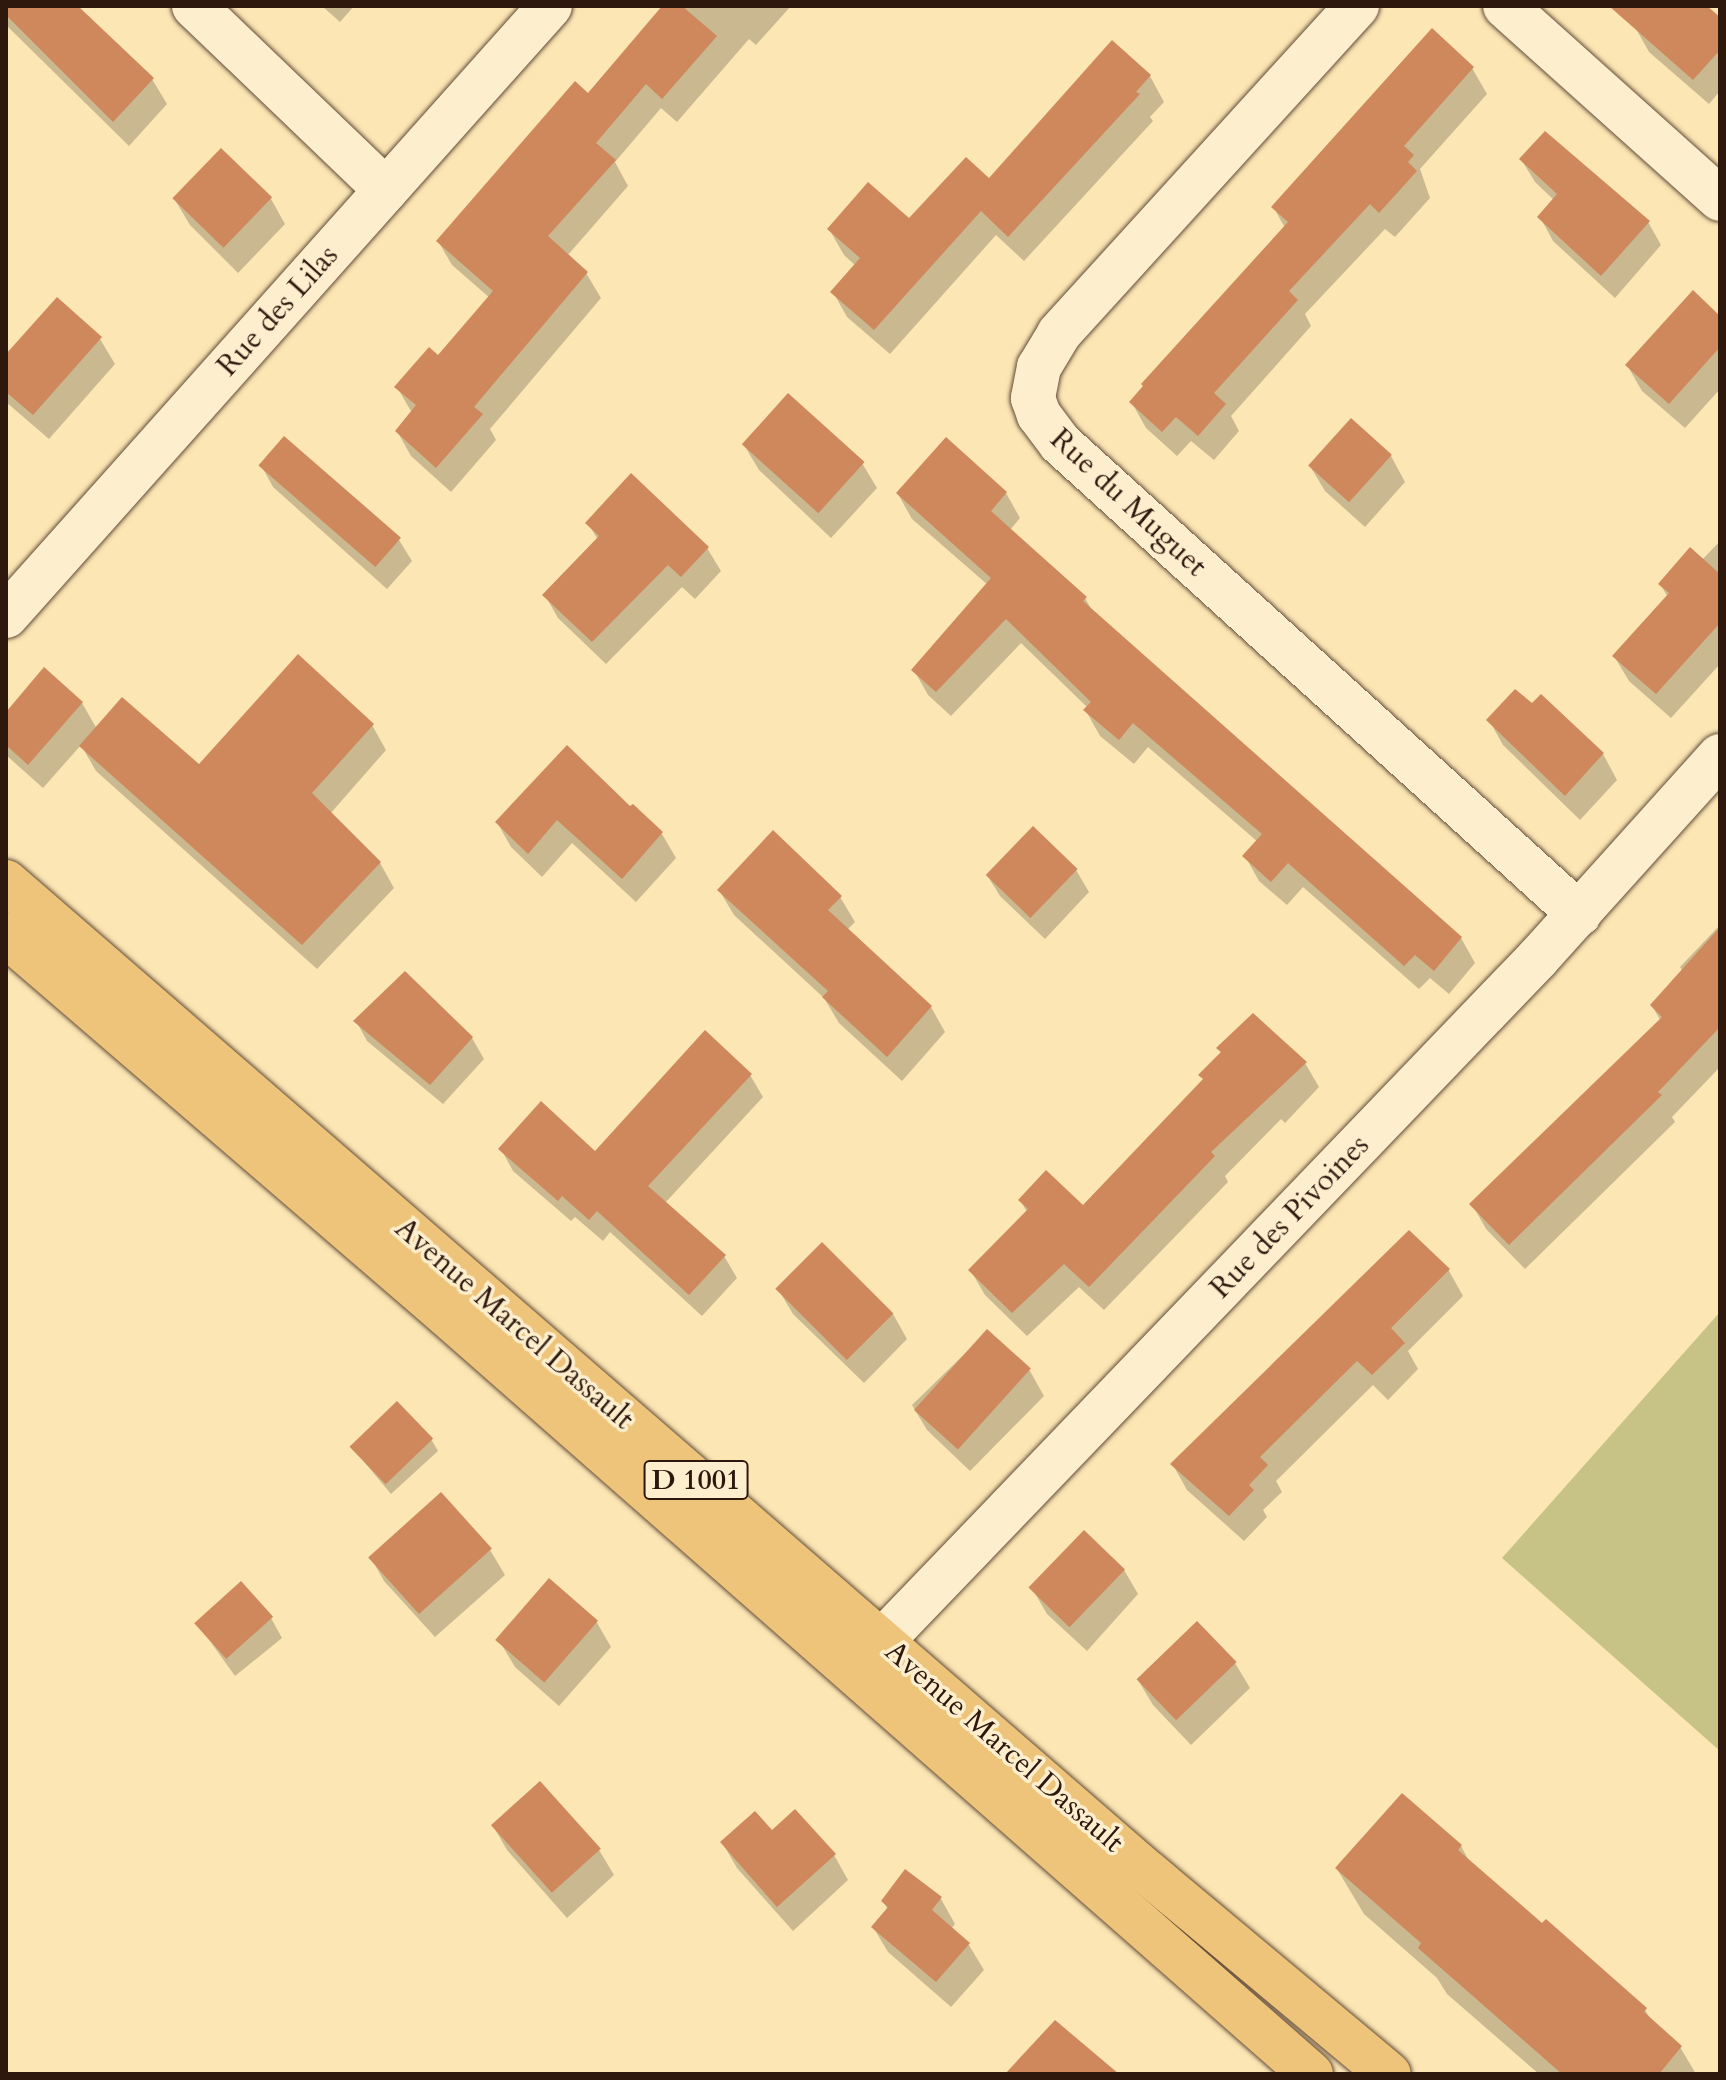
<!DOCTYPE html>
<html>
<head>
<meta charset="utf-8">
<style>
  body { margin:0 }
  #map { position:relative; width:1726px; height:2080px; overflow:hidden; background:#fce6b4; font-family:Cardo,serif }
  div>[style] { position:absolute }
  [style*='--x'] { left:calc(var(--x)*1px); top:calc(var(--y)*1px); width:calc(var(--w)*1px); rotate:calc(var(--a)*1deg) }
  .green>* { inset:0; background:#c7c387 }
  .shadow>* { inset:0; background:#0003 }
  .building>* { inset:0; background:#cf875c; transform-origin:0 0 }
  .roads { filter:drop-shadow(0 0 2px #624c38) drop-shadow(0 0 2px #624c38) }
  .street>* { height:44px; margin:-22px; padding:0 22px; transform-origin:22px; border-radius:22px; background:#fdefce }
  .primary>* { height:44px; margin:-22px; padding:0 22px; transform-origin:22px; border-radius:22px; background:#eec37a }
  span { translate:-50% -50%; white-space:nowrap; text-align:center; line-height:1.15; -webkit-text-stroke:7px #fdefce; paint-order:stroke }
  .shield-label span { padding:2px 6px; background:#fdefce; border:2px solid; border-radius:6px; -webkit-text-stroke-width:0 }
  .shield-label { font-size:28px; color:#2e180e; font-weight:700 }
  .street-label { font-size:30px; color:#2e180e }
  .frame { position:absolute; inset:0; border:8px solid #2e180e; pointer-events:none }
</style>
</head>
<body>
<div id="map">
  <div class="green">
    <i style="clip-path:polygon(1720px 1312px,1720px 1751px,1502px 1558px)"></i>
  </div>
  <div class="shadow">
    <i style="clip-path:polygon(6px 6px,75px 6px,152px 79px,167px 104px,129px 146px,6px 25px)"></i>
    <i style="clip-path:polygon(322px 6px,354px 6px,340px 22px)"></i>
    <i style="clip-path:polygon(666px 6px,791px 6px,756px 45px,749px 39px,677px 122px,661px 108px,615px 162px,628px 186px,567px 256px,586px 273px,601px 298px,490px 429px,496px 440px,451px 492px,411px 456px,397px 431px,412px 413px,397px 387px,438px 357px,490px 298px,452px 265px,438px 241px,588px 96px)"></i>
    <i style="clip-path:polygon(1616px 6px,1704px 6px,1720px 20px,1720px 91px,1709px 104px,1649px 52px,1635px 27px)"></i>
    <i style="clip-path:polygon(1472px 68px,1487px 94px,1420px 169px,1430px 198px,1395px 237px,1385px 229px,1305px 314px,1311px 326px,1231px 416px,1239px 431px,1214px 460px,1191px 441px,1177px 456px,1146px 428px,1132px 403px,1285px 228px,1274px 208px)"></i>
    <i style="clip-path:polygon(1150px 76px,1164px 102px,1150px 117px,1153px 121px,1024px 261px,996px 235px,890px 354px,847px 317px,833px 292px,856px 266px,844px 255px,829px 229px,909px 220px,989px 181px)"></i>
    <i style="clip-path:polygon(221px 151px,271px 199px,285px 224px,238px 273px,190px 225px,175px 200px)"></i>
    <i style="clip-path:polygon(1521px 159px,1648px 222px,1661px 245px,1615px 298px,1553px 241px,1540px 217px,1555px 201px,1535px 182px)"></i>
    <i style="clip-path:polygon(1720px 318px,1720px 389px,1685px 428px,1642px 391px,1627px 365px)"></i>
    <i style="clip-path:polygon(100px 339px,115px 364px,49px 439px,6px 402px,6px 357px)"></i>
    <i style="clip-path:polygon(946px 440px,1006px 493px,1020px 518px,1010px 530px,1085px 598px,1094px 614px,1461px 938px,1475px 963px,1449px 994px,1430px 978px,1419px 989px,1303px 887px,1287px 905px,1259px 881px,1245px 856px,1258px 842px,1148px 747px,1134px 764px,1100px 736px,1086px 711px,1088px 708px,1021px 643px,951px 716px,928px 695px,914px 670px,988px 585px,912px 519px,898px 494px)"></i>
    <i style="clip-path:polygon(744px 445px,862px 463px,877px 488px,831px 538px,759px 470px)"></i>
    <i style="clip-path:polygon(1391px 456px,1405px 482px,1365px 527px,1325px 491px,1310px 466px)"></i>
    <i style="clip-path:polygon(261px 465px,399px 540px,412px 561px,387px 589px,273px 487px)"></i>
    <i style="clip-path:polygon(588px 523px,707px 548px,721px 571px,695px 599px,682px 587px,606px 664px,558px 618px,545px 595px,598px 540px)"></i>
    <i style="clip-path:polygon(1720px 541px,1720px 664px,1671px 718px,1629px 681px,1614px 656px,1668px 597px,1660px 584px,1702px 560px)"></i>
    <i style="clip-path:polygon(44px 670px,82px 703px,97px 729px,200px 767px,372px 725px,386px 750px,330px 814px,380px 863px,394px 888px,317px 969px,96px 771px,81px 745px,43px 788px,6px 755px,6px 715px)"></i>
    <i style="clip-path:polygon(1489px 720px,1603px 754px,1617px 780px,1580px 820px,1503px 745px)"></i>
    <i style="clip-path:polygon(630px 809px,662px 834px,676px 858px,636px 902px,572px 843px,542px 877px,511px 847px,497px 822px)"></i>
    <i style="clip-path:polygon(1076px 870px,1089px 892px,1045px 939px,1000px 896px,987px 875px)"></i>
    <i style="clip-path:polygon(719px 890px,840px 897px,855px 922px,847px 930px,931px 1007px,945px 1032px,902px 1081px,839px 1023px,824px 998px,734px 915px)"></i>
    <i style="clip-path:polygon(1720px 925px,1720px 1067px,1672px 1117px,1675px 1122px,1525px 1269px,1486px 1229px,1472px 1204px,1661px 1021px,1652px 1006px,1683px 972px,1680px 967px)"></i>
    <i style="clip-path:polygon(356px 1021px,472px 1038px,484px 1059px,443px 1104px,367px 1041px)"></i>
    <i style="clip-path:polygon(1219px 1049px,1305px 1063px,1319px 1087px,1285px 1123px,1281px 1119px,1225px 1176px,1228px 1182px,1104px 1310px,1079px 1287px,1027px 1336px,985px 1295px,971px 1271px,1027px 1212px,1020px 1200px,1083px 1208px,1204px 1080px,1222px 1054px)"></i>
    <i style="clip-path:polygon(750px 1075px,763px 1097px,665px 1203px,724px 1256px,737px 1278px,702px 1316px,610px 1232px,603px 1241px,575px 1217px,571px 1221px,513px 1171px,501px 1149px,595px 1154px)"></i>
    <i style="clip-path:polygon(1409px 1233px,1449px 1271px,1463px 1296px,1408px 1351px,1418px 1369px,1388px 1400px,1373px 1385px,1276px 1481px,1282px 1492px,1263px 1510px,1267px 1517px,1244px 1541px,1187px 1490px,1173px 1465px)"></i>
    <i style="clip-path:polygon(778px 1289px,893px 1314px,907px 1339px,864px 1383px,793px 1314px)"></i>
    <i style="clip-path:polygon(987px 1332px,1030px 1371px,1044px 1396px,970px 1471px,927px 1430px,912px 1405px)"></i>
    <i style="clip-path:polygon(431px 1439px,438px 1451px,391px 1494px,350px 1445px)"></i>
    <i style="clip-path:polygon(490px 1550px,505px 1575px,435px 1637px,384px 1581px,370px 1556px)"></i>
    <i style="clip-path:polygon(1124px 1570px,1138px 1594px,1087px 1651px,1047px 1614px,1033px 1590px)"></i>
    <i style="clip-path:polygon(271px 1618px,282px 1638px,235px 1676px,197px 1623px)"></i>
    <i style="clip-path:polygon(596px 1621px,611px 1647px,559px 1706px,515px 1667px,500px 1642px)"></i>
    <i style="clip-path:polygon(1235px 1663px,1250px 1688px,1191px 1745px,1153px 1705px,1138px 1680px)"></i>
    <i style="clip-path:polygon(492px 1824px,599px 1850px,614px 1875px,567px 1918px,507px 1850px)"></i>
    <i style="clip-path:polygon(771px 1832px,834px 1855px,848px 1880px,793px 1931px,737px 1868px,722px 1842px)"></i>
    <i style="clip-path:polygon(1461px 1846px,1470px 1863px,1645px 2010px,1653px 2023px,1680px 2047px,1696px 2074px,1539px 2074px,1447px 1994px,1437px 1978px,1364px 1914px,1337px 1869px)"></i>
    <i style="clip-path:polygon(941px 1899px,955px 1924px,951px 1929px,969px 1945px,984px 1970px,951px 2007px,888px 1952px,873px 1927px,888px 1910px,883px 1901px)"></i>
  </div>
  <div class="building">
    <i style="clip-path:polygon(6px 6px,78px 6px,154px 78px,113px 122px,6px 15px)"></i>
    <i style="clip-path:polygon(662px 6px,682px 6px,717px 36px,662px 99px,646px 84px,596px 143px,616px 160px,548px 236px,588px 272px,474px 407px,483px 414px,436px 468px,395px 431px,416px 405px,394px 387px,429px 347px,438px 355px,493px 291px,436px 241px,575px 81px,588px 93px)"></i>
    <i style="clip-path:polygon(1609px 6px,1707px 6px,1720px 17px,1720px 50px,1693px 80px)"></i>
    <i style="clip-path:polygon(1432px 28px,1474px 67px,1404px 146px,1414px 155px,1408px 162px,1417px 171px,1379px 213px,1370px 204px,1289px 291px,1298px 300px,1214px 393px,1226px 404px,1198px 436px,1176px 417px,1162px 432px,1129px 402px,1143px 386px,1141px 384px,1288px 222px,1271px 207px)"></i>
    <i style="clip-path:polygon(1112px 40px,1151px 75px,1136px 92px,1140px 94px,1008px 237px,981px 211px,874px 330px,830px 292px,860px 258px,827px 229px,868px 182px,909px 218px,966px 157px,989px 178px)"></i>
    <i style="clip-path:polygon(1545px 131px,1650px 221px,1601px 276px,1537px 217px,1557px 194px,1519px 159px)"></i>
    <i style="left:221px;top:148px;width:71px;height:70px;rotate:44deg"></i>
    <i style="clip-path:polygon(1693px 290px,1720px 316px,1720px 347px,1669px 404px,1625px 365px)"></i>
    <i style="clip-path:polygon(57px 297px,102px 337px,33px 415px,6px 392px,6px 354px)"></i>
    <i style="left:788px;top:393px;width:103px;height:69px;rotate:42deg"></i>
    <i style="left:1351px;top:418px;width:55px;height:64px;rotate:42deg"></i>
    <i style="left:284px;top:436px;width:155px;height:39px;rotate:41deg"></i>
    <i style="clip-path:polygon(946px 437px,1007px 492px,991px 511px,1087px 597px,1083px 601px,1462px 937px,1434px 971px,1415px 955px,1404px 966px,1288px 863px,1271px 882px,1242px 856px,1262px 834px,1133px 723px,1119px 740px,1083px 710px,1091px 702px,1006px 619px,936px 692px,911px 670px,991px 578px,896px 493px)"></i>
    <i style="clip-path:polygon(631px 473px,709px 547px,681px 577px,668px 565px,592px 642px,542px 595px,599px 536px,585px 523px)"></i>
    <i style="clip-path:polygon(1690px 547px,1720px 574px,1720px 623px,1656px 694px,1612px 656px,1669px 593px,1658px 584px)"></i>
    <i style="clip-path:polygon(298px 654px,374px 724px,312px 793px,381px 862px,302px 945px,79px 746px,122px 697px,199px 764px)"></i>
    <i style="clip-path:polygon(44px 667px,83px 702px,28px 765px,6px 745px,6px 712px)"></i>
    <i style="clip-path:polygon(1515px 689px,1532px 703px,1541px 694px,1604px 753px,1565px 796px,1486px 720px)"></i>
    <i style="clip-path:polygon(567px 745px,630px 806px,633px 804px,663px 832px,622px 879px,557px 820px,528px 854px,495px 822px)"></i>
    <i style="left:1033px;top:826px;width:62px;height:68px;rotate:44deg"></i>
    <i style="clip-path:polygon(773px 830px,842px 896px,828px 910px,932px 1006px,887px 1057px,822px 997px,828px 991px,717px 890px)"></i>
    <i style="clip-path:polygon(1720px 927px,1720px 1027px,1658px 1092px,1662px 1095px,1509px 1245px,1469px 1204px,1662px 1017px,1650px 1005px)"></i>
    <i style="clip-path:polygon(405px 971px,473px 1037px,430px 1085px,353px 1021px)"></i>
    <i style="clip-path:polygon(1253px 1013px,1307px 1062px,1211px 1152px,1215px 1156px,1089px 1287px,1064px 1264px,1012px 1313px,968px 1270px,1028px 1209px,1018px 1200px,1046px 1170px,1083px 1205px,1203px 1079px,1198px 1075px,1221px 1052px,1216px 1048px)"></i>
    <i style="clip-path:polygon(705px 1030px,752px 1074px,648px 1186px,726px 1255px,689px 1295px,597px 1211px,589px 1220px,562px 1196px,558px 1201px,498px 1149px,541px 1101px,595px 1151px)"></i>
    <i style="clip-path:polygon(1409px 1230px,1450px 1269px,1391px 1328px,1405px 1343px,1372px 1375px,1357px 1361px,1260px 1457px,1268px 1465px,1249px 1485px,1254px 1490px,1229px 1516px,1170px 1464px)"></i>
    <i style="left:822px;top:1242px;width:101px;height:66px;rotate:45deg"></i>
    <i style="left:987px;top:1329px;width:59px;height:109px;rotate:42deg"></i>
    <i style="left:397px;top:1401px;width:52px;height:66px;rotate:46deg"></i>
    <i style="left:441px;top:1492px;width:76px;height:98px;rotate:48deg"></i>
    <i style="left:1084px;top:1530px;width:57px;height:80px;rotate:44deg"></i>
    <i style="left:549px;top:1578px;width:65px;height:82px;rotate:41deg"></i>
    <i style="left:241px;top:1581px;width:48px;height:63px;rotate:48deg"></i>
    <i style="left:1197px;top:1621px;width:57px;height:84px;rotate:46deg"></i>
    <i style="left:540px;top:1781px;width:91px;height:66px;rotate:48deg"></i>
    <i style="clip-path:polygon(1402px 1793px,1462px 1845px,1458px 1850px,1542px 1923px,1546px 1919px,1647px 2008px,1644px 2012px,1682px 2046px,1659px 2074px,1562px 2074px,1418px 1948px,1421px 1943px,1335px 1868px)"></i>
    <i style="clip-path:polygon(795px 1809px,836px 1854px,777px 1907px,720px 1842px,755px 1811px,772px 1830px)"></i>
    <i style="clip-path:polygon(905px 1869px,942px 1897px,932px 1910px,970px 1943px,936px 1982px,871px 1927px,888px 1907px,881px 1901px)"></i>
    <i style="clip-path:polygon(1055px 2020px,1119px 2074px,1005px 2074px)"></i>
  </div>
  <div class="roads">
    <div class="street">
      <i style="--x:194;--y:6;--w:266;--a:43.8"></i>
      <i style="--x:1357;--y:6;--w:443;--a:132.3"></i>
      <i style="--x:1059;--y:334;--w:39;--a:121"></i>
      <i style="--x:1039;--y:367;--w:32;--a:101"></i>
      <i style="--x:1033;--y:398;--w:18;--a:71"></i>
      <i style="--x:1039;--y:415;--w:35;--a:53"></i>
      <i style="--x:1060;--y:443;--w:701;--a:42.22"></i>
      <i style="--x:1505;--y:6;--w:289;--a:41.9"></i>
      <i style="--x:6;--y:616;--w:817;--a:-48.27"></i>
      <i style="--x:855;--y:1669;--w:986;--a:-46.15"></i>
      <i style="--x:1538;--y:958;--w:272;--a:-48"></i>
    </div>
    <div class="primary">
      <i style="--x:6;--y:882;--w:1511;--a:40.95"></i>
      <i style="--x:1147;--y:1872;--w:315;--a:39.9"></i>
      <i style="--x:6;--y:935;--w:582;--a:40.75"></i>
      <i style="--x:447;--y:1315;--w:1150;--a:41.3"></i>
    </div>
  </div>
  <div class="shield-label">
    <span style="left:696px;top:1480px">D 1001</span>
  </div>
  <div class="street-label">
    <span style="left:278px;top:311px;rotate:-48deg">Rue des Lilas</span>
    <span style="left:1128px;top:503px;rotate:43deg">Rue du Muguet</span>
    <span style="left:1290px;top:1217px;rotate:-46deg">Rue des Pivoines</span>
    <span style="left:514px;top:1324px;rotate:41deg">Avenue Marcel Dassault</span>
    <span style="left:1004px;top:1747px;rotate:41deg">Avenue Marcel Dassault</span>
  </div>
  <div class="frame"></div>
</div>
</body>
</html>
